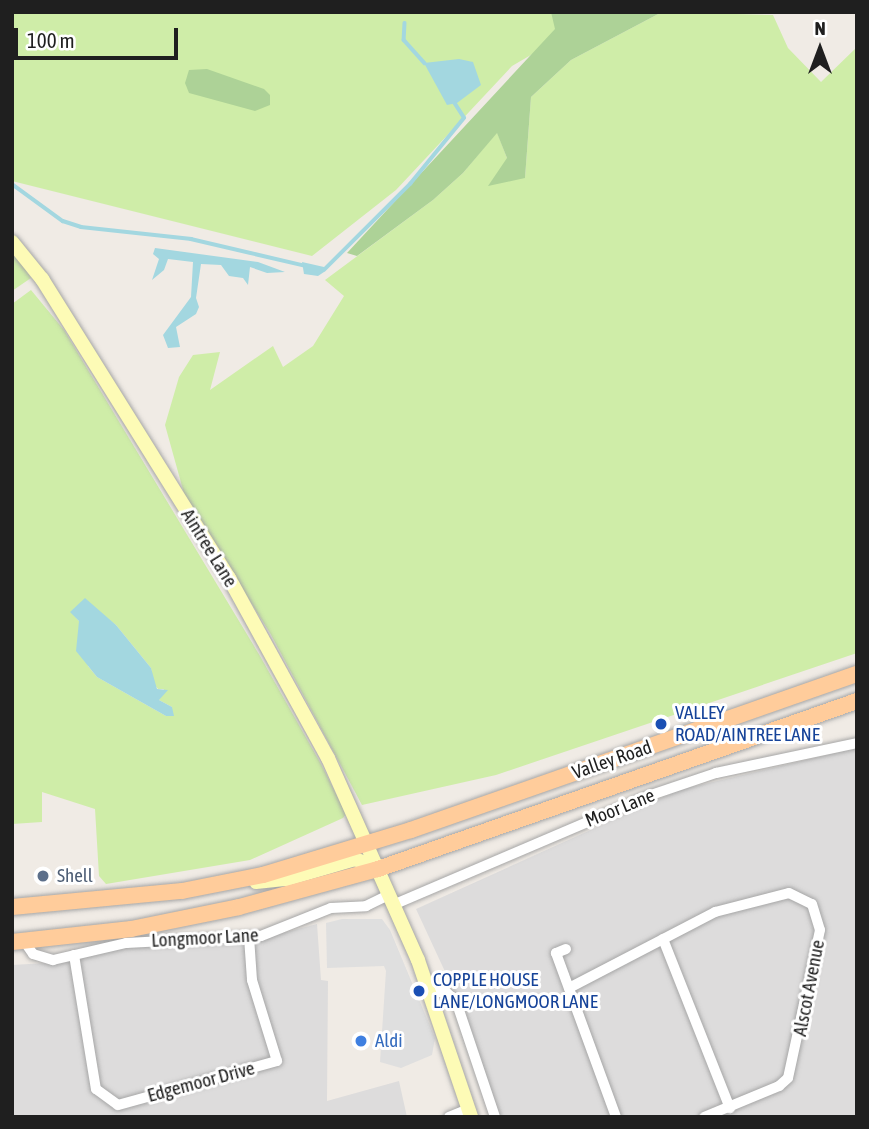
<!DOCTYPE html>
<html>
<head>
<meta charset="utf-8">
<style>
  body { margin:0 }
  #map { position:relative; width:869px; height:1129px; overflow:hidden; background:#f0ebe5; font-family:"Asap Condensed",sans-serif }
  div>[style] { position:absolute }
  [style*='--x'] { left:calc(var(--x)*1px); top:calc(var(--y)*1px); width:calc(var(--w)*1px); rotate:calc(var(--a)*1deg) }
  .residential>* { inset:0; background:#dddcdc }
  .grass>* { inset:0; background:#cfeda8 }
  .forest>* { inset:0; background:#add297 }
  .parking>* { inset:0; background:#dfdfdf }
  .water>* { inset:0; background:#a3d7e0 }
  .stream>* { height:3.5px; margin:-1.75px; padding:0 1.75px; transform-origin:1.75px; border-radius:1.75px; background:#a3d7e0 }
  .roads { filter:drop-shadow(0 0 2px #a6a6a6) drop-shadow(0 0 2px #a6a6a6) }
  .street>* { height:10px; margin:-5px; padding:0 5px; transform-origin:5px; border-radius:5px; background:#fff }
  .secondary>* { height:14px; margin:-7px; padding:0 7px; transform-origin:7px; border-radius:7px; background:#fdfbb6 }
  .primary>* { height:16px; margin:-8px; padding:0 8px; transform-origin:8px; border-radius:8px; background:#ffcc9b }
  .dots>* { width:19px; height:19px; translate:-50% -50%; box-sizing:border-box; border:4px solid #fff; border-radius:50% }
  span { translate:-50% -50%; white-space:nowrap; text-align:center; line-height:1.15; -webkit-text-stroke:6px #fff; paint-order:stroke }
  .street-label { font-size:19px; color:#1f1f1f }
  .transit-label { font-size:19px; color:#164399 }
  .left { translate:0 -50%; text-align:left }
  .service-label { font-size:19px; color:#4e5e75 }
  .shop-label { font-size:19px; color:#366cbe }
  .frame { position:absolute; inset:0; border:14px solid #1f1f1f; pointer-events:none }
  .north { position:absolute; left:785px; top:14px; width:70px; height:70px; -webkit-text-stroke:5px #fff; paint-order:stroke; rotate:0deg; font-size:19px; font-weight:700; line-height:28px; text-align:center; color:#1f1f1f }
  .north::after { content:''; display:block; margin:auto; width:24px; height:32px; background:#1f1f1f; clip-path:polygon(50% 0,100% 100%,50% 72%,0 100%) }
  .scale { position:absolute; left:14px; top:28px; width:164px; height:32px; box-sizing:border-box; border:4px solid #1f1f1f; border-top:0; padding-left:9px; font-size:21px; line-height:24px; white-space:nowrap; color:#1f1f1f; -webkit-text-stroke:5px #fff; paint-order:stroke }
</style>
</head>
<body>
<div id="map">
  <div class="residential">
    <i style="clip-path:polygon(857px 748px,857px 1117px,495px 1117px,467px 1019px,416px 909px,679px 790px)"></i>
    <i style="clip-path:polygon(317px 924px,321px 980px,328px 981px,327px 1101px,399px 1081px,407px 1117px,12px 1117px,12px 965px,63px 962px,141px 943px,244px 943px)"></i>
  </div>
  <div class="grass">
    <i style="clip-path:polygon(12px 12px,570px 12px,572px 31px,512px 66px,396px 190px,312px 256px,12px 181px)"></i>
    <i style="clip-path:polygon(662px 12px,773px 15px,788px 48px,821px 82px,857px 47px,857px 653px,496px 775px,362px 805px,270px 633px,185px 497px,165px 425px,179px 377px,193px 355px,220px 352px,210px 390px,273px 346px,283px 367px,313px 346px,344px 296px,325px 280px,433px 200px,463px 173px,497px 132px,507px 158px,525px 178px,531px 97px,571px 60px)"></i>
    <i style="clip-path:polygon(12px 248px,31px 278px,12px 291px)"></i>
    <i style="clip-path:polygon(evenodd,31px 290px,64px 330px,260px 656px,321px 764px,346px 814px,343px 818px,250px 860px,106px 884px,99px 876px,95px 809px,42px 792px,42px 822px,12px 824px,12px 304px,31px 290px,87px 603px,116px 625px,151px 668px,153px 683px,158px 689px,164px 689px,159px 700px,172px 707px,166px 716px,97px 677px,88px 666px,79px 621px,71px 612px,87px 603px)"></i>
  </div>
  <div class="forest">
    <i style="clip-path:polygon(551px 12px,662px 12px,571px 60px,531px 97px,525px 178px,488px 186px,507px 158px,497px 133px,463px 173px,433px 200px,357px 256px,347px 253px,555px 29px)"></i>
    <i style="clip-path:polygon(207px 69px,264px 89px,270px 95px,270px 105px,255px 111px,189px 93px,185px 83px,189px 70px)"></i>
  </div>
  <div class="parking">
    <i style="clip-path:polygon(342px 919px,382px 919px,390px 930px,435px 1038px,432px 1055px,401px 1068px,380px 1062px,386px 971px,384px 966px,327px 968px,326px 923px)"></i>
  </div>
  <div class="water">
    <i style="clip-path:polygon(459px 59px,473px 62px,481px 85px,457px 103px,447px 105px,424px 63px)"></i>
    <i style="clip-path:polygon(155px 248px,258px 262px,285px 272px,267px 273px,250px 267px,248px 285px,243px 278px,229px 276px,221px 265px,201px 264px,196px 298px,199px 307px,196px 314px,176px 327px,180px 347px,168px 348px,163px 335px,191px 297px,193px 262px,168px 259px,164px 270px,152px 280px,159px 259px,153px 254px)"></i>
    <i style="clip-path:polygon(302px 262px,324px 267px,324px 272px,318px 276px,304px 274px)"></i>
    <i style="clip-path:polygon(85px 598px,116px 625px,151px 668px,157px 689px,168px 690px,159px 700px,172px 707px,174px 716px,166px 716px,97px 677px,76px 651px,79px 621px,70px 612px)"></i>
  </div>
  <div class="stream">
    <i style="--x:405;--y:23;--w:17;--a:93"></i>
    <i style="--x:404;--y:40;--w:31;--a:48"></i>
    <i style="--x:12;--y:184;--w:63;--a:36"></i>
    <i style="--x:63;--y:221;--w:19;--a:18"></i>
    <i style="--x:81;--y:227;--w:111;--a:6.2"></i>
    <i style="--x:191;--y:239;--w:114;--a:13.2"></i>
    <i style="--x:324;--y:270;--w:122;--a:-45"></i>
    <i style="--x:410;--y:184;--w:85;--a:-50.7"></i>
    <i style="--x:464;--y:118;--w:17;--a:-123"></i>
  </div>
  <div class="roads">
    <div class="street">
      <i style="--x:393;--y:905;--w:280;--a:-23.1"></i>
      <i style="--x:651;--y:795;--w:69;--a:-18.7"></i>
      <i style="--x:716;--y:773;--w:144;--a:-12"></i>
      <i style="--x:663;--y:939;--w:182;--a:68.4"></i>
      <i style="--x:24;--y:941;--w:16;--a:55"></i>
      <i style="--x:33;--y:954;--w:21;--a:17"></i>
      <i style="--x:53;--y:960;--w:75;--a:-13.1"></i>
      <i style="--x:126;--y:943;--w:135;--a:-3"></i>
      <i style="--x:261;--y:936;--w:75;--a:-21.8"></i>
      <i style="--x:331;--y:908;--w:35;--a:-3"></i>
      <i style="--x:366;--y:906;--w:25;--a:-26"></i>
      <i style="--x:566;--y:949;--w:11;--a:158"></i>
      <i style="--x:556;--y:953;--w:175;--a:69.9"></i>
      <i style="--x:74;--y:955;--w:136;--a:80.7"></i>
      <i style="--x:96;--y:1089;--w:27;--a:36"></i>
      <i style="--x:118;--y:1105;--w:165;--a:-15.5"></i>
      <i style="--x:277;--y:1061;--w:85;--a:-107.2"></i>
      <i style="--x:252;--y:980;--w:43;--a:-94"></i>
      <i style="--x:569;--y:988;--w:165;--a:-27.5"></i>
      <i style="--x:715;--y:912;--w:76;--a:-14.4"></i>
      <i style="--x:789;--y:893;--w:25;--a:26"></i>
      <i style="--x:812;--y:904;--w:27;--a:73"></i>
      <i style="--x:820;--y:930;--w:151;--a:102.2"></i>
      <i style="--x:788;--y:1078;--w:12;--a:138"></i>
      <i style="--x:779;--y:1086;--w:81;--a:157.5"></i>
      <i style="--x:430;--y:992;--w:16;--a:0"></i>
      <i style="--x:446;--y:992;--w:13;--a:42"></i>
      <i style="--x:456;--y:1001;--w:122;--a:71.4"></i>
      <i style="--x:449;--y:1117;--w:22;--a:-22"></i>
    </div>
    <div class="secondary">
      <i style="--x:12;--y:242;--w:48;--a:51"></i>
      <i style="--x:42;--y:279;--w:353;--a:58"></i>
      <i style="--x:229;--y:578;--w:205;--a:61.2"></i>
      <i style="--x:328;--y:758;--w:221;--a:66"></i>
      <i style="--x:418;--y:960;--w:166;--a:71.3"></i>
      <i style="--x:256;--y:882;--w:31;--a:-6"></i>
      <i style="--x:287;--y:879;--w:71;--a:-16.4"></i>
      <i style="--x:355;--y:859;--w:24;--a:22"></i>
    </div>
    <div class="primary">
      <i style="--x:12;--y:907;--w:171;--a:-5.4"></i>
      <i style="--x:182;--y:891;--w:83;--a:-11.2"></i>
      <i style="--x:263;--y:875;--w:155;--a:-16.9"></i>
      <i style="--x:411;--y:830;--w:472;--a:-19.3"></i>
      <i style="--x:12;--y:942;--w:120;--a:-6.2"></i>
      <i style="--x:131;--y:929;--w:110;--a:-11.5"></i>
      <i style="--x:239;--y:907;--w:144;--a:-15.3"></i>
      <i style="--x:378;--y:869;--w:508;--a:-19.33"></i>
    </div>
  </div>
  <div class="dots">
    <i style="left:661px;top:724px;background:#1a4fb4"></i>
    <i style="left:43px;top:876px;background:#5c6f8a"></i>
    <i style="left:419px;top:991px;background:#1a4fb4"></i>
    <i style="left:361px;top:1041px;background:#3f7fe0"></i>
  </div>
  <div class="street-label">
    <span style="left:209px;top:548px;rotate:58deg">Aintree Lane</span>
    <span style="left:612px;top:760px;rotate:-19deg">Valley Road</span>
    <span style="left:620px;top:808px;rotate:-22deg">Moor Lane</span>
    <span style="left:205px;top:938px;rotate:-3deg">Longmoor Lane</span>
    <span style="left:809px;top:988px;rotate:-79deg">Alscot Avenue</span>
    <span style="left:201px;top:1082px;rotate:-15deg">Edgemoor Drive</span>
  </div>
  <div class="transit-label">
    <span class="left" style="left:675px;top:724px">VALLEY<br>ROAD/AINTREE LANE</span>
    <span class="left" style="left:433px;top:991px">COPPLE HOUSE<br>LANE/LONGMOOR LANE</span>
  </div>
  <div class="service-label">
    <span class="left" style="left:57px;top:876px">Shell</span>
  </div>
  <div class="shop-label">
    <span class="left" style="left:375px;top:1041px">Aldi</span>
  </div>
  <div class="frame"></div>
  <div class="north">N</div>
  <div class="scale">100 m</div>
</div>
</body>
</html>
